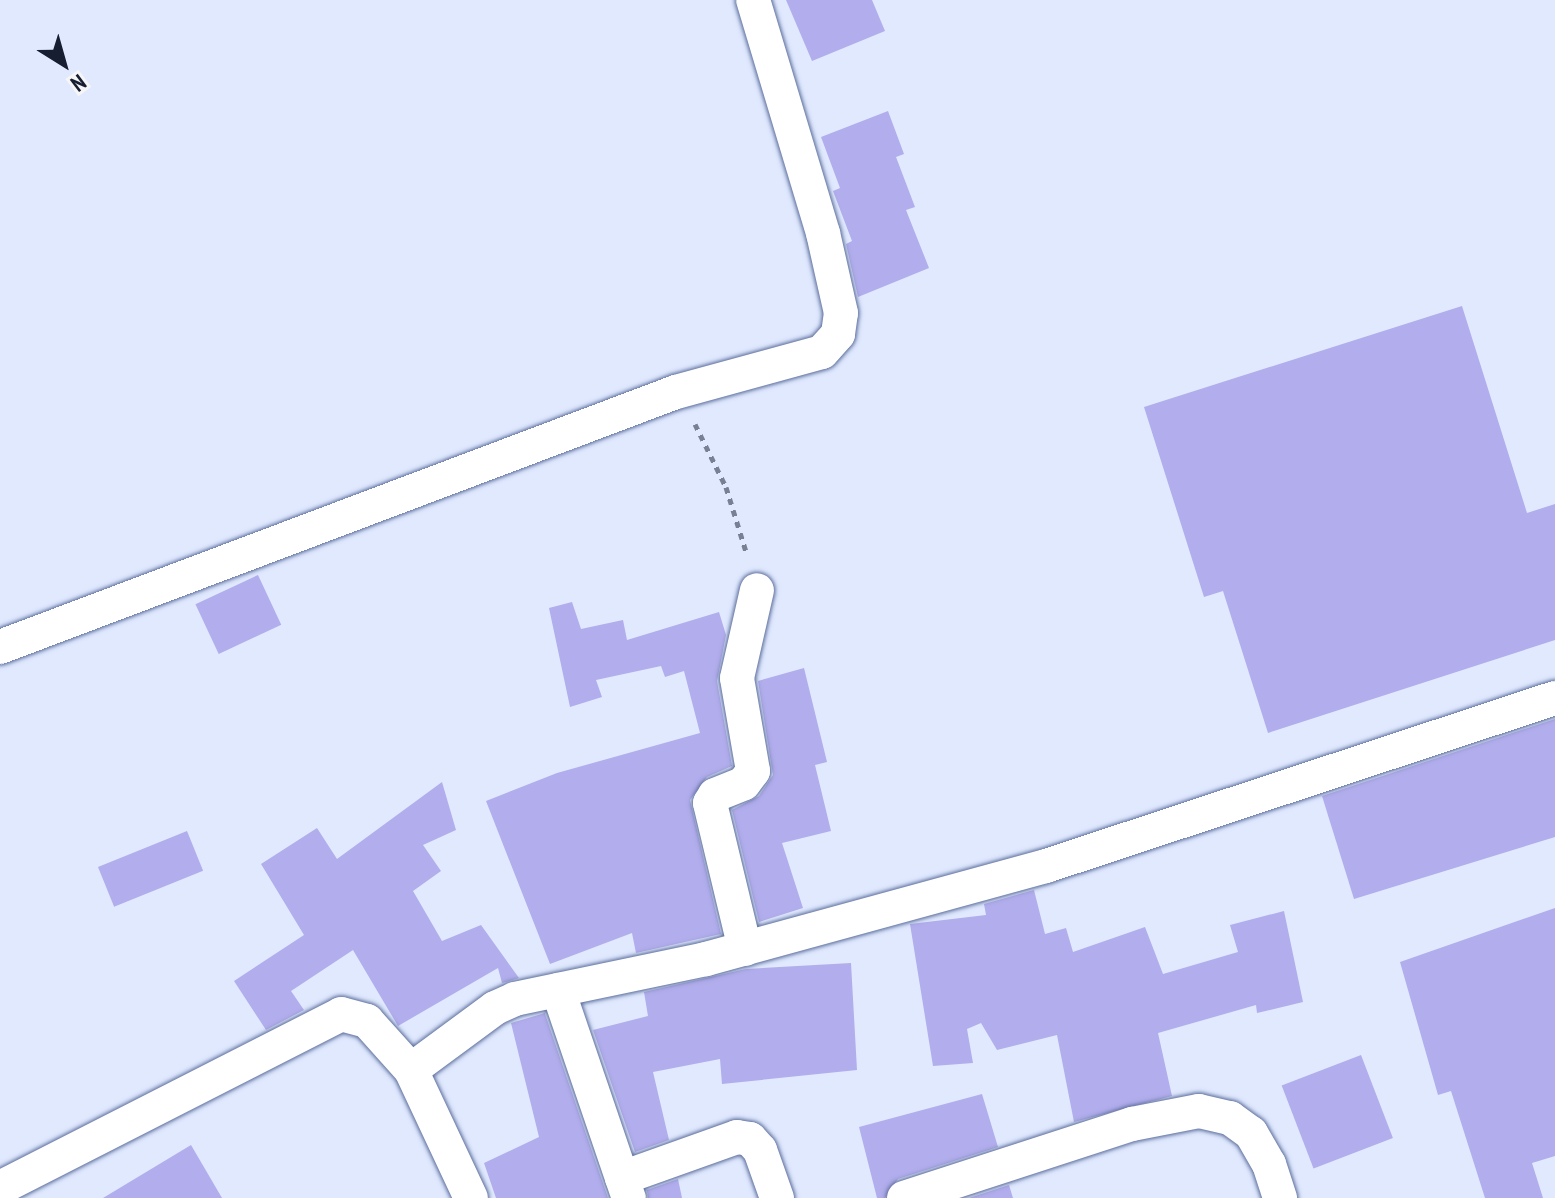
<!DOCTYPE html>
<html>
<head>
<meta charset="utf-8">
<style>
  body { margin:0 }
  #map { position:relative; width:1555px; height:1198px; overflow:hidden; background:#e0e9fe; font-family:"PT Sans Narrow",sans-serif }
  div>[style] { position:absolute }
  [style*='--x'] { left:calc(var(--x)*1px); top:calc(var(--y)*1px); width:calc(var(--w)*1px); rotate:calc(var(--a)*1deg) }
  .building>* { inset:0; background:#b2adec; transform-origin:0 0 }
  .path>* { height:5px; margin-top:-2.5px; transform-origin:0; background:repeating-linear-gradient(90deg,#788093 0 6px,transparent 0 12px) }
  .roads { filter:drop-shadow(0 0 2px #5b6d9d) drop-shadow(0 0 2px #5b6d9d) }
  .street>* { height:34px; margin:-17px; padding:0 17px; transform-origin:17px; border-radius:17px; background:#fff }
  span { translate:-50% -50%; white-space:nowrap; text-align:center; line-height:1.15; -webkit-text-stroke:6px #f6f6f6; paint-order:stroke }
  .north { position:absolute; left:24px; top:24px; width:80px; height:80px; -webkit-text-stroke:6px #f6f6f6; paint-order:stroke; rotate:143deg; font-size:22px; font-weight:700; line-height:32px; text-align:center; color:#171e31 }
  .north::after { content:''; display:block; margin:auto; width:28px; height:36px; background:#171e31; clip-path:polygon(50% 0,100% 100%,50% 72%,0 100%) }
</style>
</head>
<body>
<div id="map">
  <div class="building">
    <i style="clip-path:polygon(786px 0,872px 0,885px 31px,812px 61px)"></i>
    <i style="clip-path:polygon(888px 111px,904px 154px,896px 157px,915px 207px,906px 210px,929px 268px,858px 297px,846px 244px,852px 241px,833px 191px,840px 188px,821px 137px)"></i>
    <i style="clip-path:polygon(1462px 306px,1527px 513px,1555px 504px,1555px 640px,1268px 733px,1223px 591px,1204px 597px,1144px 407px)"></i>
    <i style="left:258px;top:575px;width:55px;height:69px;rotate:65deg"></i>
    <i style="clip-path:polygon(572px 602px,581px 629px,623px 620px,627px 640px,719px 612px,726px 635px,717px 681px,732px 766px,707px 777px,690px 800px,721px 934px,636px 953px,632px 933px,550px 964px,486px 801px,557px 773px,700px 733px,684px 671px,665px 677px,661px 666px,596px 680px,602px 697px,570px 707px,549px 608px)"></i>
    <i style="clip-path:polygon(804px 668px,827px 762px,815px 765px,831px 831px,782px 843px,803px 908px,759px 922px,732px 810px,759px 796px,773px 775px,758px 681px)"></i>
    <i style="clip-path:polygon(1555px 719px,1555px 837px,1354px 899px,1322px 796px)"></i>
    <i style="clip-path:polygon(442px 782px,456px 830px,423px 845px,441px 871px,413px 891px,442px 941px,481px 925px,519px 978px,502px 983px,498px 968px,398px 1026px,353px 950px,291px 991px,304px 1010px,266px 1030px,234px 981px,304px 935px,261px 864px,317px 828px,337px 859px)"></i>
    <i style="left:187px;top:831px;width:43px;height:96px;rotate:68deg"></i>
    <i style="clip-path:polygon(1034px 890px,1045px 934px,1066px 928px,1073px 952px,1145px 927px,1163px 974px,1238px 952px,1230px 925px,1284px 911px,1303px 1002px,1257px 1013px,1256px 1005px,1158px 1033px,1172px 1096px,1074px 1122px,1057px 1035px,997px 1050px,981px 1023px,967px 1029px,973px 1063px,933px 1066px,910px 924px,986px 915px,984px 904px)"></i>
    <i style="clip-path:polygon(1555px 908px,1555px 1156px,1532px 1163px,1543px 1198px,1485px 1198px,1451px 1091px,1438px 1095px,1400px 962px)"></i>
    <i style="clip-path:polygon(851px 963px,857px 1070px,722px 1084px,720px 1059px,653px 1072px,669px 1140px,635px 1152px,593px 1030px,648px 1016px,644px 992px,746px 969px)"></i>
    <i style="clip-path:polygon(545px 1013px,545px 1014px,608px 1198px,496px 1198px,484px 1163px,539px 1137px,511px 1023px)"></i>
    <i style="left:1361px;top:1055px;width:89px;height:85px;rotate:69deg"></i>
    <i style="clip-path:polygon(982px 1094px,998px 1147px,898px 1179px,885px 1198px,877px 1198px,859px 1127px)"></i>
    <i style="clip-path:polygon(191px 1145px,222px 1198px,103px 1198px)"></i>
    <i style="clip-path:polygon(678px 1179px,682px 1198px,648px 1198px,647px 1190px)"></i>
    <i style="clip-path:polygon(1009px 1185px,1013px 1198px,969px 1198px)"></i>
  </div>
  <div class="path">
    <i style="--x:695;--y:424;--w:70;--a:63.8"></i>
    <i style="--x:726;--y:487;--w:71;--a:72.8"></i>
  </div>
  <div class="roads">
    <div class="street">
      <i style="--x:0;--y:647;--w:722;--a:-20.67"></i>
      <i style="--x:676;--y:392;--w:151;--a:-15.3"></i>
      <i style="--x:822;--y:352;--w:24;--a:-48"></i>
      <i style="--x:838;--y:334;--w:21;--a:-82"></i>
      <i style="--x:841;--y:313;--w:82;--a:-102.7"></i>
      <i style="--x:823;--y:233;--w:243;--a:-106.7"></i>
      <i style="--x:745;--y:949;--w:150;--a:-103.5"></i>
      <i style="--x:710;--y:803;--w:9;--a:-58"></i>
      <i style="--x:715;--y:795;--w:31;--a:-22"></i>
      <i style="--x:744;--y:783;--w:15;--a:-53"></i>
      <i style="--x:753;--y:771;--w:94;--a:-99.8"></i>
      <i style="--x:737;--y:678;--w:90;--a:-77.2"></i>
      <i style="--x:558;--y:990;--w:220;--a:71.2"></i>
      <i style="--x:411;--y:1070;--w:104;--a:-36.4"></i>
      <i style="--x:495;--y:1008;--w:22;--a:-24"></i>
      <i style="--x:515;--y:999;--w:195;--a:-11.8"></i>
      <i style="--x:706;--y:959;--w:352;--a:-15.3"></i>
      <i style="--x:1046;--y:866;--w:536;--a:-18.27"></i>
      <i style="--x:622;--y:1178;--w:122;--a:-19.6"></i>
      <i style="--x:737;--y:1137;--w:13;--a:9"></i>
      <i style="--x:750;--y:1139;--w:15;--a:48"></i>
      <i style="--x:760;--y:1150;--w:51;--a:70.5"></i>
      <i style="--x:0;--y:1188;--w:383;--a:-27"></i>
      <i style="--x:341;--y:1014;--w:27;--a:15"></i>
      <i style="--x:367;--y:1021;--w:66;--a:48.1"></i>
      <i style="--x:411;--y:1070;--w:141;--a:64.9"></i>
      <i style="--x:904;--y:1198;--w:240;--a:-18"></i>
      <i style="--x:1132;--y:1124;--w:68;--a:-11"></i>
      <i style="--x:1199;--y:1111;--w:32;--a:13"></i>
      <i style="--x:1230;--y:1118;--w:26;--a:36"></i>
      <i style="--x:1251;--y:1133;--w:36;--a:60"></i>
      <i style="--x:1269;--y:1164;--w:36;--a:72"></i>
    </div>
  </div>
  <div class="north">N</div>
</div>
</body>
</html>
